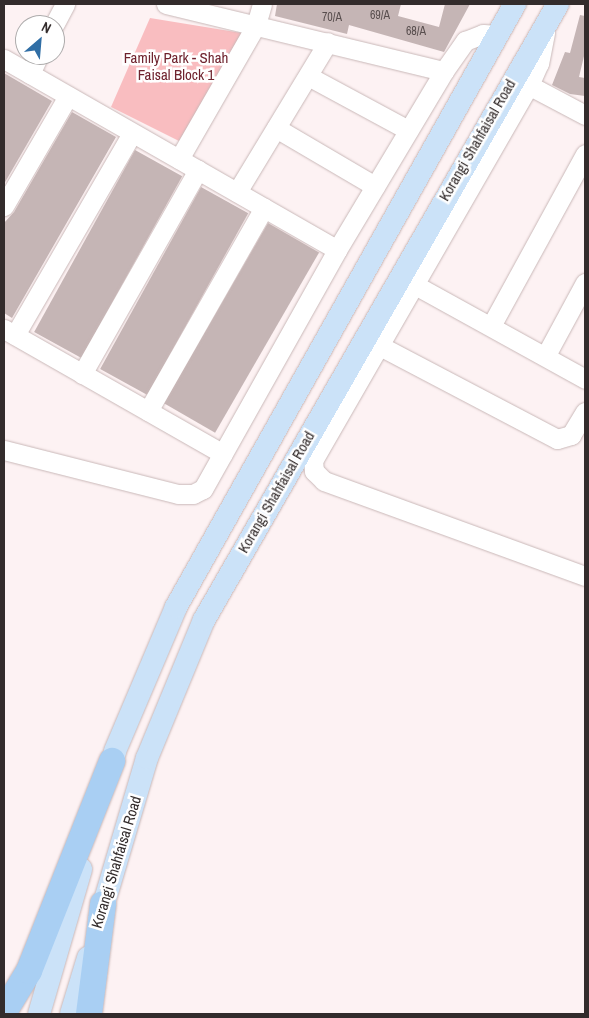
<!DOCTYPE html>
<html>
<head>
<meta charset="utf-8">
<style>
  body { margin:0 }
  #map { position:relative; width:589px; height:1018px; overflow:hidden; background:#fdf2f3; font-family:"Archivo Narrow",sans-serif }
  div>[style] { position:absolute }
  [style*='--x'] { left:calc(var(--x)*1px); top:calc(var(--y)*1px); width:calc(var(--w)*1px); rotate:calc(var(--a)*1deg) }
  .green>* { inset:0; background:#f9bdc0 }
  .building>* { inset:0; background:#c5b5b5; transform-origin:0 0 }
  .roads { filter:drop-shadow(0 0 1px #c9b8b8) drop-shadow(0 0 1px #c9b8b8) }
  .minor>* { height:19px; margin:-9.5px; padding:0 9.5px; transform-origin:9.5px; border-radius:9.5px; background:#fff }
  .major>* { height:22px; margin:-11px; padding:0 11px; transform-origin:11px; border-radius:11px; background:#cbe2f8 }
  .highway>* { height:26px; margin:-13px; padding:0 13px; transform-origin:13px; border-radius:13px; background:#a9cff3 }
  span { translate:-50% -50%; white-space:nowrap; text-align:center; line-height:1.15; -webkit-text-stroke:5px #fff; paint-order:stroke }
  .number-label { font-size:12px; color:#584e4e }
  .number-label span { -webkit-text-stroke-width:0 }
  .park-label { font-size:15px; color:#6f232e }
  .street-label { font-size:15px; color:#332c2c }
  .frame { position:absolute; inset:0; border:5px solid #332c2c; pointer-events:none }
  .north { position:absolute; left:15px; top:15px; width:50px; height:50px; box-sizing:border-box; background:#fff; border:1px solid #adabab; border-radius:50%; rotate:27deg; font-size:14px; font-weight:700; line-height:20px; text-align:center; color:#332c2c }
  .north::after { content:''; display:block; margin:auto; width:18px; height:22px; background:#306ea5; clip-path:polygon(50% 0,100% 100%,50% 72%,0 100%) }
</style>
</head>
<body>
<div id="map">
  <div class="green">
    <i style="clip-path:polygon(150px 18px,248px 34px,179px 141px,111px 107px)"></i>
  </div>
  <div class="building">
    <i style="clip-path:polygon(277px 4px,401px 4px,398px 16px,439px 27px,445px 4px,470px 4px,444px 52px,349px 25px,347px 34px,275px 16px)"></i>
    <i style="clip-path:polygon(580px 15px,585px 16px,585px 52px,579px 77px,585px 78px,585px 96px,570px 94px,552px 85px,565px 52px,570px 53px)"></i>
    <i style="clip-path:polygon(4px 73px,52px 101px,4px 184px)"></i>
    <i style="clip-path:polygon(72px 112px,116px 137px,12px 318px,4px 313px,4px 223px,14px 212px)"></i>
    <i style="left:135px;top:150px;width:54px;height:208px;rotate:29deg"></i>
    <i style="left:201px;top:187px;width:54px;height:208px;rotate:29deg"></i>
    <i style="left:268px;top:223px;width:59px;height:208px;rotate:30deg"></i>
  </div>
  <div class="roads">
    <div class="minor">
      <i style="--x:166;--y:4;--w:286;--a:13.6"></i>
      <i style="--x:54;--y:25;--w:24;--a:-62"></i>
      <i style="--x:545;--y:33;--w:31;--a:101"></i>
      <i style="--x:539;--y:63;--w:24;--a:114"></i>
      <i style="--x:529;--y:85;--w:433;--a:119.9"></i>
      <i style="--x:313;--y:460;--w:11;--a:85"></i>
      <i style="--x:314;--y:471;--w:14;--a:45"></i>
      <i style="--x:324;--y:481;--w:278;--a:20"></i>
      <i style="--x:4;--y:59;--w:384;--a:29.8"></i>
      <i style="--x:30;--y:74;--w:21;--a:-65"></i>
      <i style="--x:308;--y:76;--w:114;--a:28.4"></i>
      <i style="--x:519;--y:80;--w:75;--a:27.9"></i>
      <i style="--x:276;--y:128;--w:115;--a:30.4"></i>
      <i style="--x:179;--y:159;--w:155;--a:-60.1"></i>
      <i style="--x:256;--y:25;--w:22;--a:-74"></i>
      <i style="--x:237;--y:192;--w:175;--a:-58.8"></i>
      <i style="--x:4;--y:206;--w:127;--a:-59.8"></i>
      <i style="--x:415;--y:285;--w:194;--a:28.9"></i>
      <i style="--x:491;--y:326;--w:196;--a:-61.3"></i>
      <i style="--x:4;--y:329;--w:252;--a:29.7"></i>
      <i style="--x:15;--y:335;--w:233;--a:-59.9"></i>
      <i style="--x:380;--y:346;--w:200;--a:27.7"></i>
      <i style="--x:557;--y:439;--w:15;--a:-16"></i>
      <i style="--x:571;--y:435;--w:27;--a:-59"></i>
      <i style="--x:546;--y:355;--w:82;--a:-61.6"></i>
      <i style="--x:82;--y:374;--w:235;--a:-60.4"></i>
      <i style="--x:148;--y:411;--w:234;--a:-60.3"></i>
      <i style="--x:4;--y:450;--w:179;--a:14.2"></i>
      <i style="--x:178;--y:494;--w:15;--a:0"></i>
      <i style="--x:193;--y:494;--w:11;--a:-27"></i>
      <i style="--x:203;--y:489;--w:274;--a:-60.7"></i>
      <i style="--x:337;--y:250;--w:209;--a:-59.1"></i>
      <i style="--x:444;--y:71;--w:37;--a:-55"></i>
      <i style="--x:465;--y:41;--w:19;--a:-21"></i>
      <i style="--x:483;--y:34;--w:15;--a:4"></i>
    </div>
    <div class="major">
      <i style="--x:107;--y:778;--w:28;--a:-73"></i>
      <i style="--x:115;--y:751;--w:156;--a:-67"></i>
      <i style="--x:176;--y:607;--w:692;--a:-60.66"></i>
      <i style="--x:99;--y:920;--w:169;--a:-73.5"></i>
      <i style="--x:147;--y:758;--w:149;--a:-67.6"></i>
      <i style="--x:204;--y:620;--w:710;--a:-60.12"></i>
      <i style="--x:39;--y:1014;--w:151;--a:-73.8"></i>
      <i style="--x:71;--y:1014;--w:59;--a:-73.1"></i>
    </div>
    <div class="highway">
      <i style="--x:4;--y:1012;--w:48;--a:-58.6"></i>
      <i style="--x:29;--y:971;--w:226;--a:-68.4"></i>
      <i style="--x:89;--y:1014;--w:111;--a:-82.7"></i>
    </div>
  </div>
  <div class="number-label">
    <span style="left:380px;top:16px">69/A</span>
    <span style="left:332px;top:18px">70/A</span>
    <span style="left:416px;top:32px">68/A</span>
  </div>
  <div class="park-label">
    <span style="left:176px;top:66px">Family Park - Shah<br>Faisal Block 1</span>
  </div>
  <div class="street-label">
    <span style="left:477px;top:140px;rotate:-60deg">Korangi Shahfaisal Road</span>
    <span style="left:276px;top:492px;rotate:-60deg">Korangi Shahfaisal Road</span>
    <span style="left:116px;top:862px;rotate:-73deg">Korangi Shahfaisal Road</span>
  </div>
  <div class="frame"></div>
  <div class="north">N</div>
</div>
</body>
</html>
